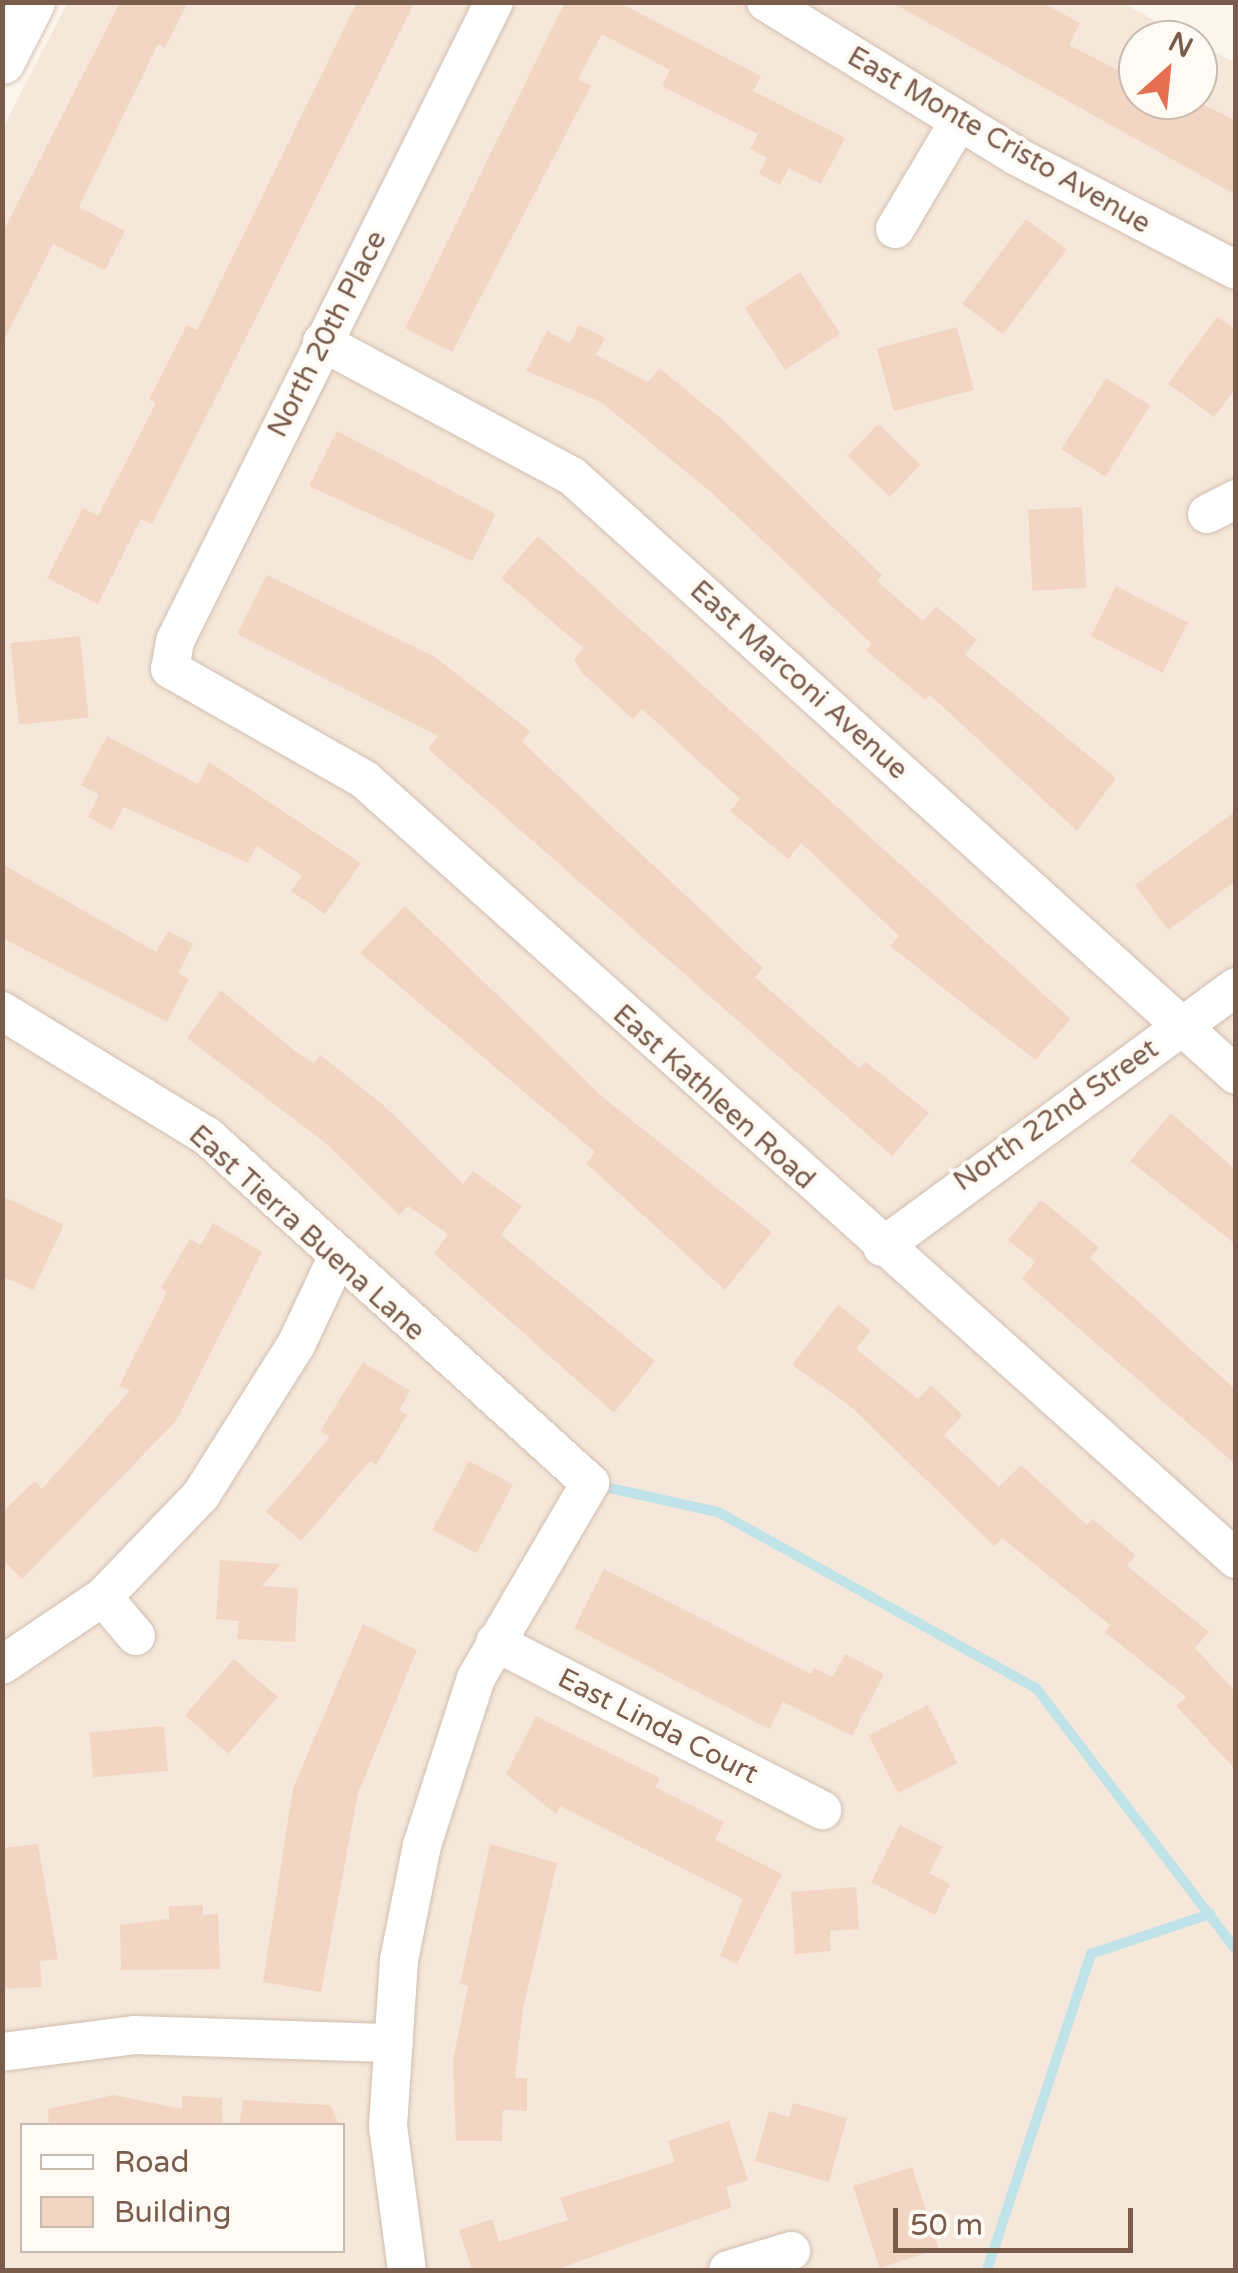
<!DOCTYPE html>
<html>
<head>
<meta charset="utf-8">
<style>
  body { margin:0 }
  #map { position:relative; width:1238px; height:2273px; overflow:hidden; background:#fdf6ec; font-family:"Varela Round",sans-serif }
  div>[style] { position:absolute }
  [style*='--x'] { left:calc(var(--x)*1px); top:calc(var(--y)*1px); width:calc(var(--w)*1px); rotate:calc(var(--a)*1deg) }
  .residential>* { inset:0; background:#f5e8da }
  .stream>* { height:10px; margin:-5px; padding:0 5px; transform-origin:5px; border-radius:5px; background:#bfe3e8 }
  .building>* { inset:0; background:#f3d5c3; transform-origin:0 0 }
  .roads { filter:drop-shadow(0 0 2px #d1beb0) drop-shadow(0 0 2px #d1beb0) }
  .minor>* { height:38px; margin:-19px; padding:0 19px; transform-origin:19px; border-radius:19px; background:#fff }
  .tertiary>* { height:45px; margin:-22.5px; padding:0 22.5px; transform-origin:22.5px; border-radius:22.5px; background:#fff }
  span { translate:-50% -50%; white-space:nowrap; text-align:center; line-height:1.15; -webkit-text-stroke:8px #fffaf3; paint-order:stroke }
  .street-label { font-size:28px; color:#7a5c4d }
  .frame { position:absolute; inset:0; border:5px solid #7a5c4d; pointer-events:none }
  .legend { position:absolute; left:20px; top:2123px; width:325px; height:130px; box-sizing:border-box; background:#fffaf3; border:2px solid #cabbb1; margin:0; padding:12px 18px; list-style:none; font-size:30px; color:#7a5c4d }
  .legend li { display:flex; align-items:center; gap:20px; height:50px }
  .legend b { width:50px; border:2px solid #cabbb1 }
  .north { position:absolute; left:1118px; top:20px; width:100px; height:100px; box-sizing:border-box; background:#fffaf3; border:2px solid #cabbb1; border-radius:50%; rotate:27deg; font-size:28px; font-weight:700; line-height:40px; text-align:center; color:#7a5c4d }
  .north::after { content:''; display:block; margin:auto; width:35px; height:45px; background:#e76f51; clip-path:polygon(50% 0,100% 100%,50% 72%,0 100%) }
  .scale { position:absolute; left:893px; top:2208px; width:240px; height:45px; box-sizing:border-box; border:5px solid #7a5c4d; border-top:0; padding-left:12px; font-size:30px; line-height:35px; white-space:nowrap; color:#7a5c4d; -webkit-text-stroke:8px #fffaf3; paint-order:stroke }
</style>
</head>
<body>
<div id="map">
  <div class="residential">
    <i style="clip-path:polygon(evenodd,67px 3px,1123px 3px,1192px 40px,1138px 40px,1138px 100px,1198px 100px,1198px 43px,1235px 63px,1235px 2270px,3px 2270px,2px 130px,67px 3px,22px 2126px,342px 2126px,342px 2250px,22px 2250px,22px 2126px)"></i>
  </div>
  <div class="stream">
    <i style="--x:596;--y:1485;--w:125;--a:12.5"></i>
    <i style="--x:718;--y:1512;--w:363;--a:29"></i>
    <i style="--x:1036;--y:1688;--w:330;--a:52.6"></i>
    <i style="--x:987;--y:2270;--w:333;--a:-71.8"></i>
    <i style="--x:1091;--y:1954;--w:126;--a:-18.6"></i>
  </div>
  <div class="building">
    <i style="clip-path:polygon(120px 2px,188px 2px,165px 48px,158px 44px,79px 207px,125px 231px,105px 270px,53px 244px,2px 344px,2px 234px)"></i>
    <i style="clip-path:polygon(357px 2px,415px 2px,152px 524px,141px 519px,98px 604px,47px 578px,83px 508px,98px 516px,156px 403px,149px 399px,187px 325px,197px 330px)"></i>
    <i style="clip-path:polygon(565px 2px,618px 2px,761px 76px,753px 91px,845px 138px,821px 184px,789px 168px,780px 185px,759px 174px,767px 158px,750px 149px,758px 134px,662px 86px,670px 70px,602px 34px,578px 79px,591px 86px,452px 352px,405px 328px)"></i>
    <i style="clip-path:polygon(891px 2px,1041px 2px,1080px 23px,1069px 45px,1118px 70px,1138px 30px,1138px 100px,1195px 100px,1236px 121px,1236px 195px)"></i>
    <i style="left:1026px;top:219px;width:51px;height:106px;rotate:37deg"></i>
    <i style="left:800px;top:272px;width:74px;height:66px;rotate:57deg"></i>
    <i style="clip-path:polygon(1217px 317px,1236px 330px,1236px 388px,1214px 417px,1168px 384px)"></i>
    <i style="clip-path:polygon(579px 325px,605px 338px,596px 355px,648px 382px,659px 368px,723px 420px,882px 575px,877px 581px,923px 621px,936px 606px,977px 640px,965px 654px,1116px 778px,1077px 831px,930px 695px,925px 700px,866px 650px,872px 644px,712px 493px,601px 402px,526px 371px,547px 331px,570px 343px)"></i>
    <i style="left:957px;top:327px;width:65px;height:83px;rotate:75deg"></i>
    <i style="left:1106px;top:378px;width:52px;height:84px;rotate:32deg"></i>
    <i style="left:878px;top:424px;width:59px;height:44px;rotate:44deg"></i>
    <i style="clip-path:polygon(337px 431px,496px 514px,472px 561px,309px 486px)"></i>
    <i style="left:1082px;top:507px;width:81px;height:54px;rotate:87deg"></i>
    <i style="clip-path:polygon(538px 536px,1071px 1019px,1035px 1060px,890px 946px,899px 936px,801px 843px,788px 859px,730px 811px,740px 799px,642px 709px,633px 719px,583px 674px,574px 659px,583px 648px,501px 578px)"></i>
    <i style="clip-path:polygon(267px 575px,435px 657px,530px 731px,522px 742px,763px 968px,755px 977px,859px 1068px,865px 1061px,929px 1113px,892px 1156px,428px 749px,438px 736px,237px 634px)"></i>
    <i style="left:1116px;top:586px;width:81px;height:56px;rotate:27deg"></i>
    <i style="left:80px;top:636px;width:82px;height:70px;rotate:84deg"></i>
    <i style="clip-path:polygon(107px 736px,198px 784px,209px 762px,361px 863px,325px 914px,291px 891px,302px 876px,257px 846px,248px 863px,124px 807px,112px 830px,88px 817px,99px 795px,81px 785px)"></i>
    <i style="clip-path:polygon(1236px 811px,1236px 881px,1168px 930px,1135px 885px)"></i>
    <i style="clip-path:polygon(2px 864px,156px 952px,168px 931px,193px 944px,178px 973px,189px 979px,167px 1022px,2px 938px)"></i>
    <i style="clip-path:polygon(405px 906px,605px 1099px,772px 1232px,725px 1290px,586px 1163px,595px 1152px,360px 953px)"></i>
    <i style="clip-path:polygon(221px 990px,296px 1052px,314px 1063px,320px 1055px,381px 1103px,463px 1184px,473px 1171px,522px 1206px,501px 1235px,655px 1361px,614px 1413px,434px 1254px,448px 1234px,408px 1206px,399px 1215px,323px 1141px,187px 1038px)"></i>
    <i style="clip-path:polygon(1171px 1113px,1236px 1170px,1236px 1245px,1130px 1161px)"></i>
    <i style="clip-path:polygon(2px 1196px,64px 1225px,33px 1290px,2px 1276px)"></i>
    <i style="clip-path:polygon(1041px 1200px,1099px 1247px,1090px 1258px,1236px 1390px,1236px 1465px,1022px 1279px,1035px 1262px,1008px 1240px)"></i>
    <i style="clip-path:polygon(213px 1223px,262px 1252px,176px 1421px,22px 1579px,2px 1559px,2px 1512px,35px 1481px,42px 1489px,130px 1391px,119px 1386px,167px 1292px,161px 1288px,190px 1239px,201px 1245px)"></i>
    <i style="clip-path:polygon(838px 1305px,871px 1330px,856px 1349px,918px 1399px,931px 1385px,963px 1415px,944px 1435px,999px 1487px,1021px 1465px,1087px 1525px,1092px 1519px,1136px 1555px,1127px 1566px,1209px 1632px,1195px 1648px,1236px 1692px,1236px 1770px,1176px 1706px,1186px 1697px,1105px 1632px,1110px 1625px,1002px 1538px,994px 1546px,849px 1405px,792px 1365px)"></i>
    <i style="clip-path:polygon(363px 1362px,410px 1391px,399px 1410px,407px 1415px,376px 1465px,370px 1461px,301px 1541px,266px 1512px,330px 1437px,320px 1431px)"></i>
    <i style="left:469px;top:1461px;width:50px;height:78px;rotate:28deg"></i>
    <i style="clip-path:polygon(220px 1560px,281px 1564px,262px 1586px,298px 1588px,295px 1642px,237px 1639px,239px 1621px,216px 1619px)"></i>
    <i style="clip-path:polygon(604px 1569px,811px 1674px,814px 1668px,833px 1677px,845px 1654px,884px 1674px,852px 1736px,783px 1702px,769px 1729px,574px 1628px)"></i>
    <i style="clip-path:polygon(363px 1624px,417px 1650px,358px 1793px,321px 1992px,263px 1982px,293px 1788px)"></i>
    <i style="left:234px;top:1659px;width:58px;height:75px;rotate:41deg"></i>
    <i style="left:928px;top:1705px;width:65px;height:67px;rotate:63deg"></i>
    <i style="clip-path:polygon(536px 1716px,660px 1778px,655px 1787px,724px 1822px,715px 1840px,782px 1874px,737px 1964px,720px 1956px,743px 1899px,560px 1806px,556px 1814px,506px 1774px)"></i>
    <i style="left:164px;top:1726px;width:45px;height:75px;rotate:85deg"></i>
    <i style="clip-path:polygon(900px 1825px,943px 1847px,929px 1873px,950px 1884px,935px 1915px,871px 1882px)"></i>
    <i style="clip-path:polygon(38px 1844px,58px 1959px,40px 1961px,42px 1987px,2px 1989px,2px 1848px)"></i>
    <i style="clip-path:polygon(490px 1844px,557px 1863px,523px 2009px,515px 2078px,527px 2078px,527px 2111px,503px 2110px,502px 2141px,456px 2141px,453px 2060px,468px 1986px,460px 1984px)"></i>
    <i style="clip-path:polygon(856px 1887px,859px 1929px,830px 1931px,831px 1951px,795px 1954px,791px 1892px)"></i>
    <i style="clip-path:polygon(203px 1905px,203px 1915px,218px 1914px,220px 1969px,121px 1970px,120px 1925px,169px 1919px,169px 1906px)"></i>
    <i style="clip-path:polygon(114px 2095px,182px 2109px,182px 2096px,222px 2098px,223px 2126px,49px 2126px,48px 2109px)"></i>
    <i style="clip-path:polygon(243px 2100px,330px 2105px,340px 2126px,239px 2126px)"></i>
    <i style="clip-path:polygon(793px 2103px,847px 2118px,829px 2182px,755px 2161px,769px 2111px,789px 2117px)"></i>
    <i style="clip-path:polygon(729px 2121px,748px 2180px,726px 2187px,732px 2207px,555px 2270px,472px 2270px,459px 2230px,492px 2219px,499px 2242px,568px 2220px,560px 2198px,675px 2162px,668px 2141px)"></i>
    <i style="left:912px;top:2167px;width:86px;height:62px;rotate:72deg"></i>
  </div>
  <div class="roads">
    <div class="minor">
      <i style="--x:494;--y:2;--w:714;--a:116.53"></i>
      <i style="--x:175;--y:641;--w:28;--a:100"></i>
      <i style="--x:170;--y:669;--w:224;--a:29.6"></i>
      <i style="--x:365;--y:780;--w:1169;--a:41.81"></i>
      <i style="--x:766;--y:2;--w:294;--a:31.6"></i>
      <i style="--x:1016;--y:156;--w:248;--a:27.4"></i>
      <i style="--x:895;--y:229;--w:123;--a:-59.3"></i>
      <i style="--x:322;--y:342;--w:284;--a:28.2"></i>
      <i style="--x:572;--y:476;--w:894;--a:42.05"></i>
      <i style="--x:1207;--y:514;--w:33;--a:-27"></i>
      <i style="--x:2;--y:1011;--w:240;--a:31.4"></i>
      <i style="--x:207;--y:1136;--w:517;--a:42.18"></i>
      <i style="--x:590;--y:1483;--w:226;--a:120.3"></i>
      <i style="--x:476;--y:1678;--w:176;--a:107.9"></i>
      <i style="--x:422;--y:1845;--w:117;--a:101.3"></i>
      <i style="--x:399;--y:1960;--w:166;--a:93.8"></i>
      <i style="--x:388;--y:2126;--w:145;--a:82.5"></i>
      <i style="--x:882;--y:1247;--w:439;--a:-36.3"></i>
      <i style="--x:103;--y:1597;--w:51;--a:49.8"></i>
      <i style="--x:495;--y:1642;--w:368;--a:27.2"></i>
      <i style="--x:2;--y:1665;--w:122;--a:-34"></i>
      <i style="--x:103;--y:1597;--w:141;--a:-46.1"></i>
      <i style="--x:201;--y:1495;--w:178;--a:-57.7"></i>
      <i style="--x:296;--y:1345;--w:96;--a:-64.8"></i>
      <i style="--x:2;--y:2052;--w:133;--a:-7.3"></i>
      <i style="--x:134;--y:2035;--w:260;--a:1.8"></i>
      <i style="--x:728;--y:2270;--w:66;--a:-16.8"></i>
    </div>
    <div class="tertiary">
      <i style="--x:2;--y:61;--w:66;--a:-63"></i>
    </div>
  </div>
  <div class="street-label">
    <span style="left:999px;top:140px;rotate:30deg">East Monte Cristo Avenue</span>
    <span style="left:327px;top:334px;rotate:-63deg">North 20th Place</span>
    <span style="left:799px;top:680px;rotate:42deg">East Marconi Avenue</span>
    <span style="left:714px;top:1097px;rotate:42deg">East Kathleen Road</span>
    <span style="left:1056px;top:1115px;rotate:-35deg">North 22nd Street</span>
    <span style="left:307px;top:1233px;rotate:42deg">East Tierra Buena Lane</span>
    <span style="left:658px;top:1726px;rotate:27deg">East Linda Court</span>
  </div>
  <div class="frame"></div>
  <ul class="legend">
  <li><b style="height:12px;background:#fff"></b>Road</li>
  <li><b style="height:28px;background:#f3d5c3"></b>Building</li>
  </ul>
  <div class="north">N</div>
  <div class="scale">50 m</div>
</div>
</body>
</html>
